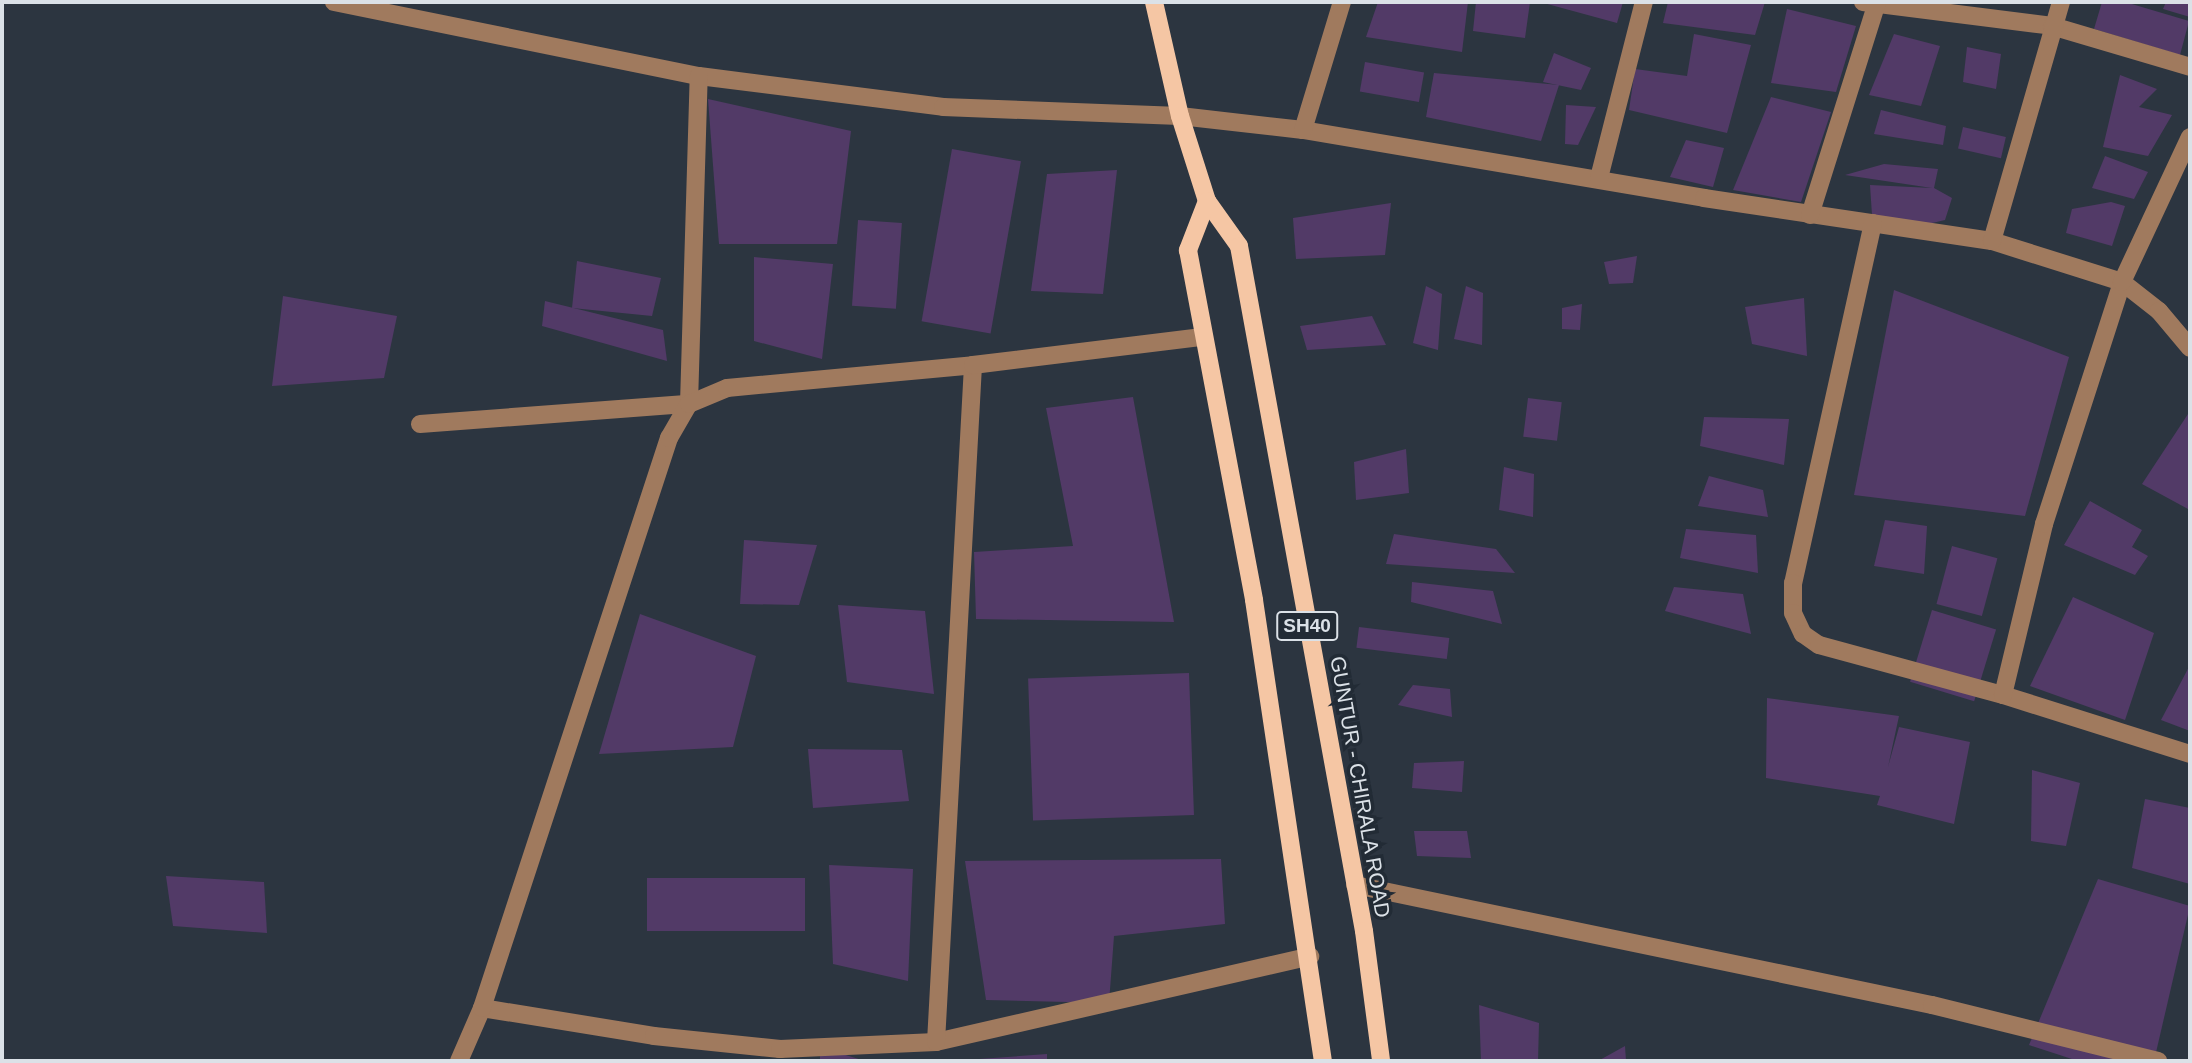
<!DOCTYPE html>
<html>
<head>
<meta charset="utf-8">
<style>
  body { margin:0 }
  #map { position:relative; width:2192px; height:1063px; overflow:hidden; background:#2c3540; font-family:Helvetica,sans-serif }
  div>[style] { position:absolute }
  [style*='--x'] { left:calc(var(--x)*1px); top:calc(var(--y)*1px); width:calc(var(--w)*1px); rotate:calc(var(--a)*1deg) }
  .building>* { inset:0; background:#523a67; transform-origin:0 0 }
  .minor>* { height:18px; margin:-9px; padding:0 9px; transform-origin:9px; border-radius:9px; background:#a07a5e }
  .major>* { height:18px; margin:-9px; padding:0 9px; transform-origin:9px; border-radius:9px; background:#f5c6a4 }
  span { translate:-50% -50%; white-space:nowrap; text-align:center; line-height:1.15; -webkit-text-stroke:7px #222b35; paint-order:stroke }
  .shield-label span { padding:2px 5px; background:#222b35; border:2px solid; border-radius:5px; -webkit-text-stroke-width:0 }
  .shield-label { font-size:19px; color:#dbe1e7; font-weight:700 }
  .street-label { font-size:21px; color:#dbe1e7 }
  .frame { position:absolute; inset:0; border:4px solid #dbe1e7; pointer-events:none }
</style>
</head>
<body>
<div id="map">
  <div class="building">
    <i style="clip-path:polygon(1378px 2px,1468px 2px,1462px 52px,1366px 37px)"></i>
    <i style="clip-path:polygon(1476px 2px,1530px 2px,1525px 38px,1473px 31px)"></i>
    <i style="clip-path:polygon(1540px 2px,1623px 2px,1617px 23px)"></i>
    <i style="clip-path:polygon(1668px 2px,1765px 2px,1755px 35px,1663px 23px)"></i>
    <i style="clip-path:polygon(2102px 2px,2125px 2px,2189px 21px,2180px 55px,2094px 29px)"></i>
    <i style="clip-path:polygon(2166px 2px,2190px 2px,2190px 17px,2163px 9px)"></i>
    <i style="clip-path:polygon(1787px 9px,1856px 26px,1836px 92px,1771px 83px)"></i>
    <i style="clip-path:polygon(1694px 34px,1751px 45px,1727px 133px,1629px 110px,1635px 69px,1687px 76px)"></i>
    <i style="clip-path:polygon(1894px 34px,1940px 46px,1921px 106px,1869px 95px)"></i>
    <i style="clip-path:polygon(1967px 47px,2001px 54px,1996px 89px,1963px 82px)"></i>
    <i style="clip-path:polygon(1554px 53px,1591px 68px,1581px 90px,1543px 82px)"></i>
    <i style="left:1365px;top:62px;width:60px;height:30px;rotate:10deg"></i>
    <i style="clip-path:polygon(1434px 73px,1559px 85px,1541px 141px,1426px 117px)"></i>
    <i style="clip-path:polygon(2120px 75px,2157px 89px,2139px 107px,2172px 115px,2148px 156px,2103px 147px)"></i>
    <i style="clip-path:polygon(1771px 97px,1831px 112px,1801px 202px,1733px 190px)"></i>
    <i style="clip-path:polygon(708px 99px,851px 131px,837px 244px,719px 244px)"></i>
    <i style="clip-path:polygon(1566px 105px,1596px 107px,1578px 145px,1565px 144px)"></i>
    <i style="clip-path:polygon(1881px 110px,1946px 126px,1943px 145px,1874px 134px)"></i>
    <i style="left:1963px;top:127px;width:44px;height:22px;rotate:13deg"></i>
    <i style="clip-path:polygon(1686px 140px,1724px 148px,1713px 187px,1670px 177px)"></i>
    <i style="left:952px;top:149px;width:70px;height:175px;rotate:10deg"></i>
    <i style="clip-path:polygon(2105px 156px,2148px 172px,2134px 199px,2092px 188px)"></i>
    <i style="clip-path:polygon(1884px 164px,1938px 169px,1934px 188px,1952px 198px,1945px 220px,1928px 224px,1872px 215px,1870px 185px,1932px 188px,1845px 175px)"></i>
    <i style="clip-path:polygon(1117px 170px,1103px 294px,1031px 291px,1047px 174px)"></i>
    <i style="clip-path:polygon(2111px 202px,2125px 206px,2112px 246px,2066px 233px,2072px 209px)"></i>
    <i style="clip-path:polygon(1391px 203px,1385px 255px,1296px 259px,1293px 218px)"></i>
    <i style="left:858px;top:220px;width:44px;height:86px;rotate:4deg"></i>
    <i style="clip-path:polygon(1637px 256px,1633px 283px,1609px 284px,1604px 262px)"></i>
    <i style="clip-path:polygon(754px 257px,833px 264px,822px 359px,754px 341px)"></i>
    <i style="clip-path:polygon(577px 261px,661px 278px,652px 316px,572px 308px)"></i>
    <i style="clip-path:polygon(1426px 286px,1442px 294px,1438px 350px,1413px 343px)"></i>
    <i style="clip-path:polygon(1466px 286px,1483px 293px,1482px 345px,1454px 339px)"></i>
    <i style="clip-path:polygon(1894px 290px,2069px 357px,2025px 516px,1854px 495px)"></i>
    <i style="clip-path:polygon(283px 296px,397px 316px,384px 378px,272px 386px)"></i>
    <i style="clip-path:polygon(1804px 298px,1807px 356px,1752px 344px,1745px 307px)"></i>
    <i style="clip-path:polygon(545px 301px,663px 330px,667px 361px,542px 326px)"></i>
    <i style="clip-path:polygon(1582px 304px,1580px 330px,1562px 329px,1562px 308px)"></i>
    <i style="clip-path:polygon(1372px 316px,1386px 345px,1307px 350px,1300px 326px)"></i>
    <i style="clip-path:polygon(1133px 397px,1174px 622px,976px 619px,974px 552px,1073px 546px,1046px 408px)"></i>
    <i style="left:1528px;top:398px;width:34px;height:39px;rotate:7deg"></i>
    <i style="clip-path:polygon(2190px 411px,2190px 504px,2188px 509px,2142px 484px)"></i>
    <i style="clip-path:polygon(1704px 417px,1789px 419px,1784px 465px,1700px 446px)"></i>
    <i style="clip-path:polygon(1406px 449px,1409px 493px,1356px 500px,1354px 462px)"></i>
    <i style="clip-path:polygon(1504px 467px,1534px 474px,1533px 517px,1499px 510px)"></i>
    <i style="clip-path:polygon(1709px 476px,1763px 490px,1768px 517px,1698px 506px)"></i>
    <i style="clip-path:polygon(2090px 501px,2142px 530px,2132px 547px,2148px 556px,2135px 575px,2064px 545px)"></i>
    <i style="clip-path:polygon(1885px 520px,1927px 526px,1924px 574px,1874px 566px)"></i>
    <i style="clip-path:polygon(1686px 529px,1756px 535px,1758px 573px,1680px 558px)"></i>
    <i style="clip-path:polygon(1394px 534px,1496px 549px,1515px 573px,1386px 564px)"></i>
    <i style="clip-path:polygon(744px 540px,817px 545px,799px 605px,740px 604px)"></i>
    <i style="left:1952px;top:546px;width:47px;height:60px;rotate:15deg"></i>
    <i style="clip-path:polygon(1412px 582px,1493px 591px,1502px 624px,1411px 602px)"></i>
    <i style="clip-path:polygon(1674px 587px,1743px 594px,1751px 634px,1665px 611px)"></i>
    <i style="clip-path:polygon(2073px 597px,2154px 633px,2125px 720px,2030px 686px)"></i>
    <i style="clip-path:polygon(838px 605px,925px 611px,934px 694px,847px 682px)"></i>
    <i style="left:1932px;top:610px;width:67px;height:75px;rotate:17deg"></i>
    <i style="clip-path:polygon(640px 614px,756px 656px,733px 747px,599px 754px)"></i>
    <i style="left:1359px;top:627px;width:91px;height:21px;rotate:7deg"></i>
    <i style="clip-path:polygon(2190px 665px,2190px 731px,2161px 720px)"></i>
    <i style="left:1189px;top:673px;width:142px;height:161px;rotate:88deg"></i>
    <i style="clip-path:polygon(1413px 685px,1450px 689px,1452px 717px,1398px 705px)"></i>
    <i style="clip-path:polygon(1767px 698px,1899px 716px,1888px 767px,1899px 727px,1970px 742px,1954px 824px,1877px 805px,1880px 796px,1766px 778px)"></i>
    <i style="clip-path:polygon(808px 749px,902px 750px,909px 801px,813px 808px)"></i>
    <i style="clip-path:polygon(1464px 761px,1462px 792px,1412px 788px,1414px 763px)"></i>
    <i style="clip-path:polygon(2032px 770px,2080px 783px,2066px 846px,2031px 841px)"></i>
    <i style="clip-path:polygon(2145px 799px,2190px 808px,2190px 884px,2132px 868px)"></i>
    <i style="clip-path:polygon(1414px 831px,1467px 831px,1471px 858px,1417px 856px)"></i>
    <i style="clip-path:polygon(1221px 859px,1225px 924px,1114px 936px,1109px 1003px,986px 1000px,965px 861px)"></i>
    <i style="clip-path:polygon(829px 865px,913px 869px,908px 981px,833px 964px)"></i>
    <i style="clip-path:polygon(166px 876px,264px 882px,267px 933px,173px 926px)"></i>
    <i style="left:647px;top:878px;width:158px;height:53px"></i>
    <i style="clip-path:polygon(2098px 879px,2190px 906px,2154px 1061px,2078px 1061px,2029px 1045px)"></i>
    <i style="clip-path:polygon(1479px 1005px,1539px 1023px,1538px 1061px,1481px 1061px)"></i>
    <i style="clip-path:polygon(1625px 1046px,1626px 1061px,1598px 1061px)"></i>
    <i style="clip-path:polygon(820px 1047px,865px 1061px,820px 1061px)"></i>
    <i style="clip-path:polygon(1047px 1054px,1047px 1061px,979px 1061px,979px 1059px)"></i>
  </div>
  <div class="minor">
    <i style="--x:334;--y:2;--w:372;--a:11.5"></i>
    <i style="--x:699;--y:76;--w:246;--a:7.2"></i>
    <i style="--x:943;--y:107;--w:237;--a:2.2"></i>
    <i style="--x:1180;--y:116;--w:124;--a:6.5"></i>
    <i style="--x:1303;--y:130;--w:407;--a:9.6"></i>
    <i style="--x:1704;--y:198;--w:291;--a:8.5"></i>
    <i style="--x:1992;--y:241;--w:136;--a:17.5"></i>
    <i style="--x:2122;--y:282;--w:47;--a:38.1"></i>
    <i style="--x:2159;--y:311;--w:48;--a:50"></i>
    <i style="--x:1863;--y:2;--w:191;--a:7.2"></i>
    <i style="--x:2052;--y:26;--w:144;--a:16.5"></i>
    <i style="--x:1303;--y:130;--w:134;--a:-73.1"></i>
    <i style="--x:1599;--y:178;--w:182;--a:-75.7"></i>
    <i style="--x:1810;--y:215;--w:223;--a:-72.5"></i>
    <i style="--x:1873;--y:223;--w:369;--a:102.5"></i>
    <i style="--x:1793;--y:583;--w:30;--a:90"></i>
    <i style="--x:1793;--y:613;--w:23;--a:65"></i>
    <i style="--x:1803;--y:634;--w:19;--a:35"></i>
    <i style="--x:1819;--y:645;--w:191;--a:15.2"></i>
    <i style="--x:2003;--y:695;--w:196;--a:17.5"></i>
    <i style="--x:1992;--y:241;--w:249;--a:-73.9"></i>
    <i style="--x:420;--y:424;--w:270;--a:-4.3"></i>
    <i style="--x:689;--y:404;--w:328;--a:-88.3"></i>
    <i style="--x:2003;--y:695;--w:176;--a:-76.5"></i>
    <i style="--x:2044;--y:524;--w:254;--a:-72.1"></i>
    <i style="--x:2122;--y:282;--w:160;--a:-64.9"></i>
    <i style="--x:1355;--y:885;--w:589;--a:11.75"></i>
    <i style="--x:1932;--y:1005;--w:233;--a:13.9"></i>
    <i style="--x:482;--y:1008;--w:174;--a:9.2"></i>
    <i style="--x:654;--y:1036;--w:127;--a:5.9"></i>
    <i style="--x:780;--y:1049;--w:156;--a:-2.6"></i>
    <i style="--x:936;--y:1042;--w:384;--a:-12.9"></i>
    <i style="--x:936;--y:1042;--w:678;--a:-86.87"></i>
    <i style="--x:459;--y:1061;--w:58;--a:-66.5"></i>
    <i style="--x:482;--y:1008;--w:600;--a:-71.84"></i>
    <i style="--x:669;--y:438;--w:39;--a:-60"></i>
    <i style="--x:689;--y:404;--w:41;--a:-22.8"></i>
    <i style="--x:727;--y:388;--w:247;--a:-5.3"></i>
    <i style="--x:973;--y:365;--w:231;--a:-7"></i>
  </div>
  <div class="major">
    <i style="--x:1154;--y:2;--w:117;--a:77.2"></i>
    <i style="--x:1180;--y:116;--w:89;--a:72.4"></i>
    <i style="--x:1207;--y:201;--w:55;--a:54.6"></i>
    <i style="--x:1239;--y:246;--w:696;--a:79.66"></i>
    <i style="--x:1364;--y:931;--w:131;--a:82.5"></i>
    <i style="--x:1207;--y:201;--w:53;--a:111.2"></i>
    <i style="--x:1188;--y:250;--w:356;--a:79.3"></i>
    <i style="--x:1254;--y:600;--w:466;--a:81.5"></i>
  </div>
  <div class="shield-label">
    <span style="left:1307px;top:626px">SH40</span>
  </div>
  <div class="street-label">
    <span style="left:1360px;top:787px;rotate:80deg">GUNTUR - CHIRALA ROAD</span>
  </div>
  <div class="frame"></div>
</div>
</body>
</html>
